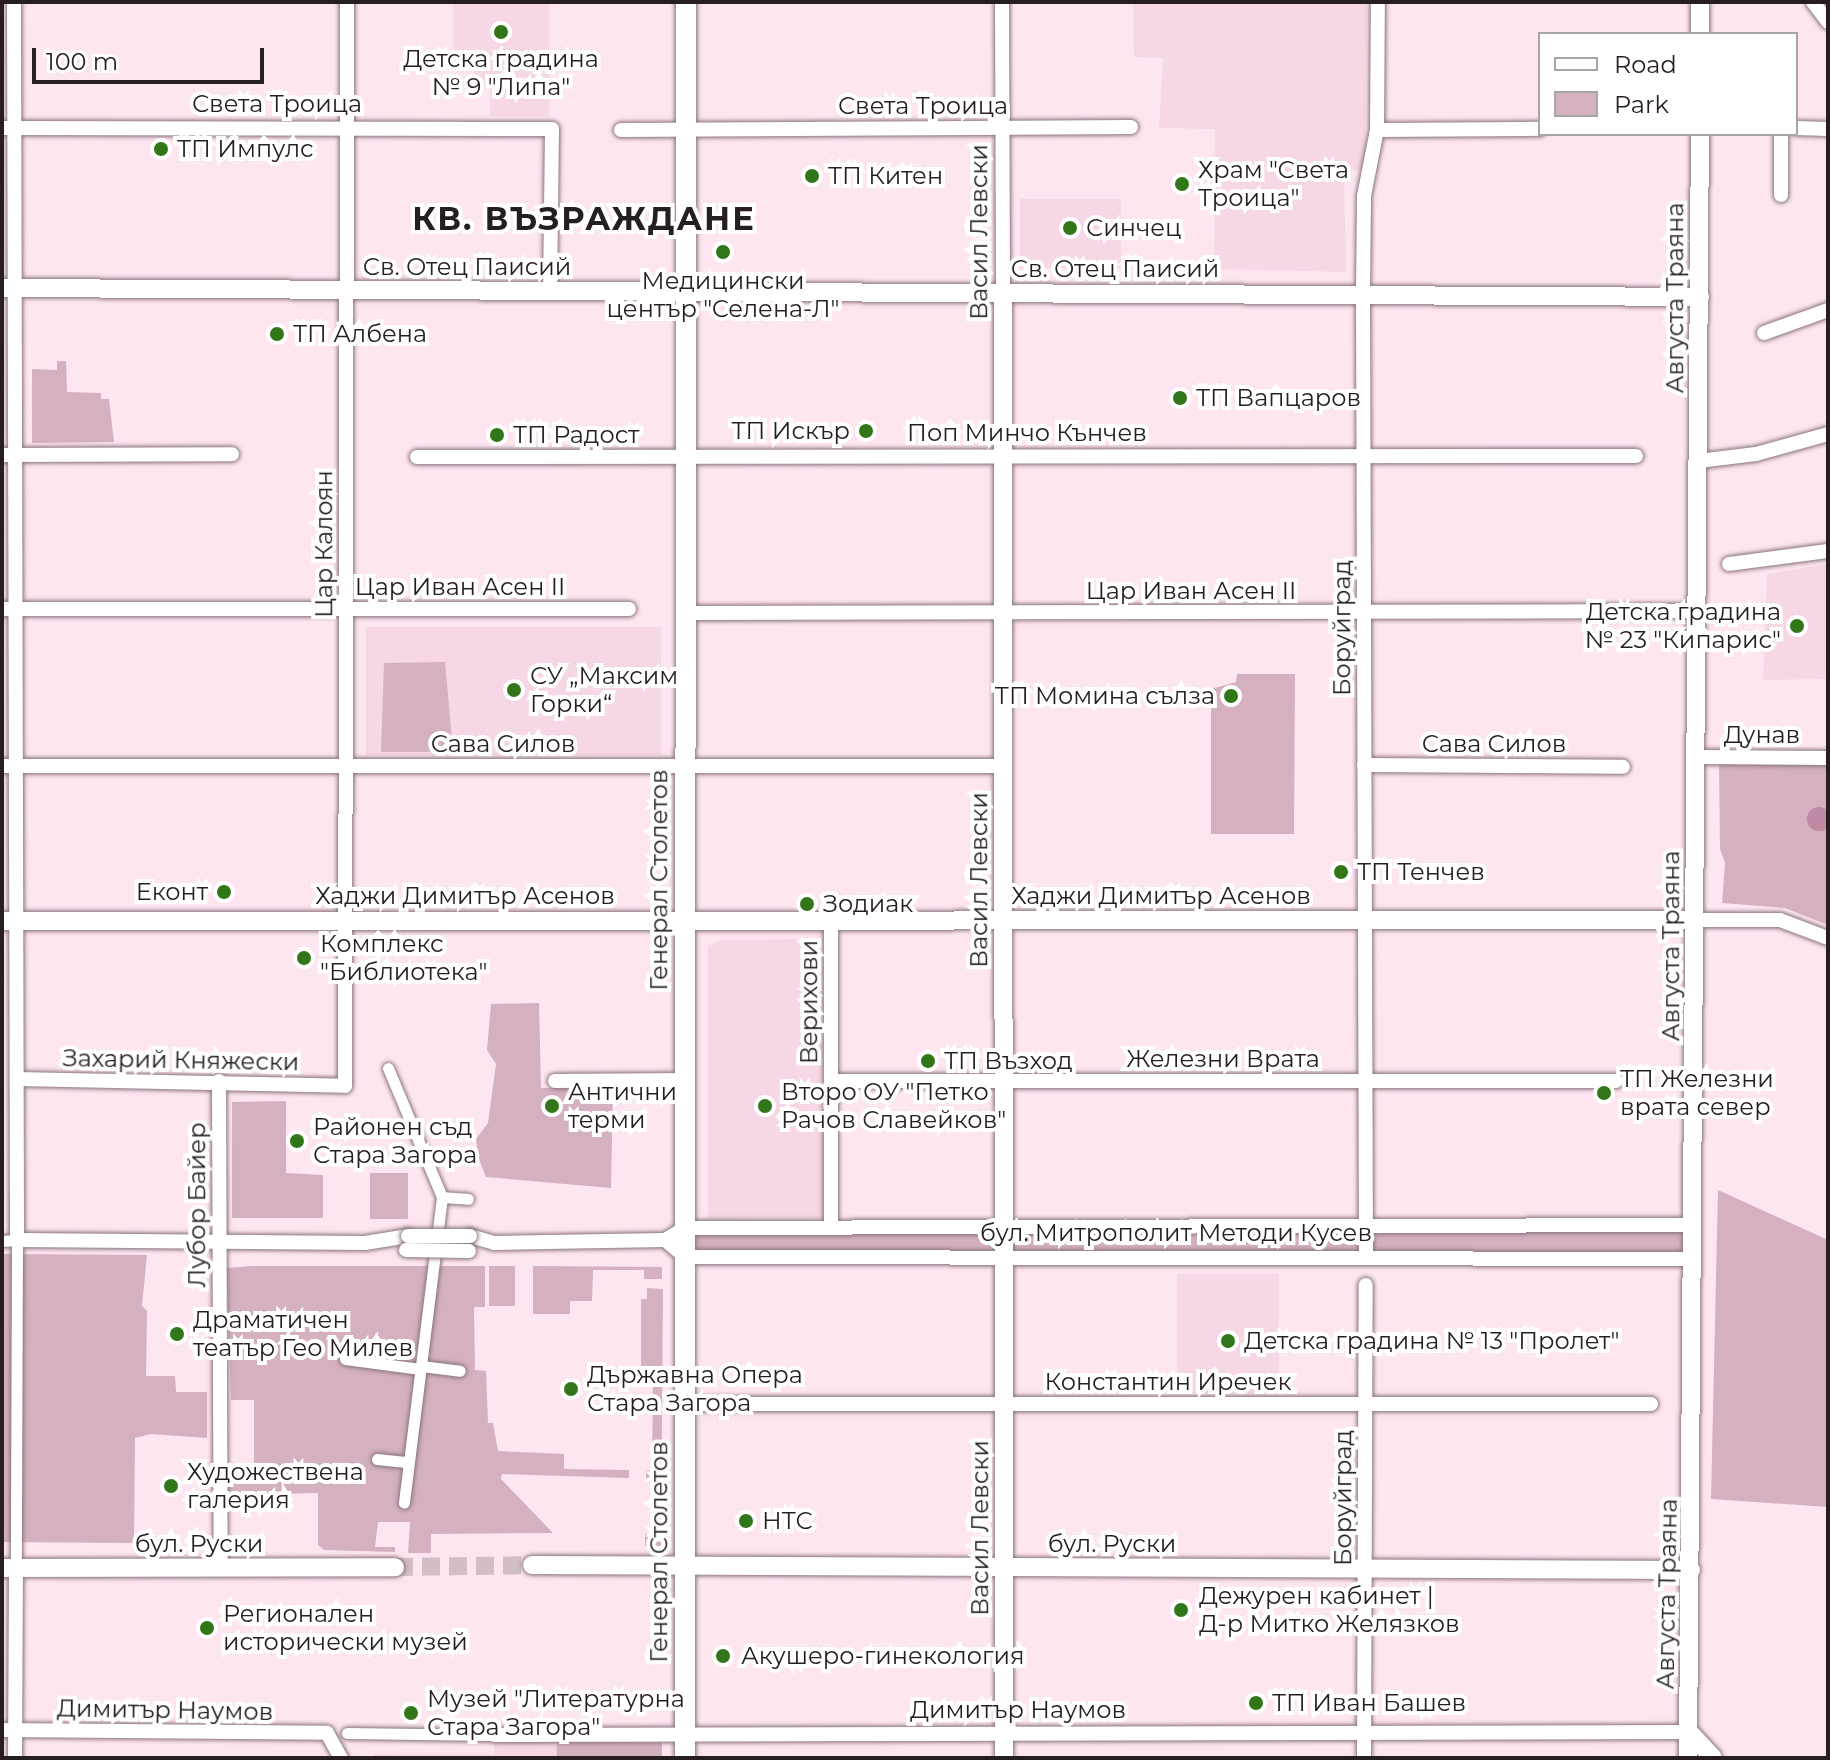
<!DOCTYPE html>
<html>
<head>
<meta charset="utf-8">
<style>
  body { margin:0 }
  #map { position:relative; width:1830px; height:1760px; overflow:hidden; background:#fee6f1; font-family:Montserrat,sans-serif }
  div>[style] { position:absolute }
  [style*='--x'] { left:calc(var(--x)*1px); top:calc(var(--y)*1px); width:calc(var(--w)*1px); rotate:calc(var(--a)*1deg) }
  .built>* { inset:0; background:#f6d7e5; transform-origin:0 0 }
  .green>* { inset:0; background:#d4b0c1; transform-origin:0 0 }
  .water>* { inset:0; background:#be89a2 }
  .round { border-radius:50% }
  .tertiary-tunnel>* { height:18px; margin-top:-9px; transform-origin:0; background:repeating-linear-gradient(90deg,#d3bec7 0 18px,transparent 0 27px) }
  .roads { filter:drop-shadow(0 0 2px #89747d) drop-shadow(0 0 2px #89747d) }
  .pedestrian>* { height:11px; margin:-5.5px; padding:0 5.5px; transform-origin:5.5px; border-radius:5.5px; background:#fff }
  .minor>* { height:14px; margin:-7px; padding:0 7px; transform-origin:7px; border-radius:7px; background:#fff }
  .tertiary>* { height:18px; margin:-9px; padding:0 9px; transform-origin:9px; border-radius:9px; background:#fff }
  .secondary>* { height:20px; margin:-10px; padding:0 10px; transform-origin:10px; border-radius:10px; background:#fff }
  .bridges { filter:drop-shadow(0 0 2px #89747d) drop-shadow(0 0 2px #89747d) }
  .minor-bridge>* { height:14px; margin:-7px; padding:0 7px; transform-origin:7px; border-radius:7px; background:#fff }
  .dots>* { width:22px; height:22px; translate:-50% -50%; box-sizing:border-box; border:4px solid #fff; border-radius:50% }
  span { translate:-50% -50%; white-space:nowrap; text-align:center; line-height:1.15; -webkit-text-stroke:8px #fff; paint-order:stroke }
  .poi-label { font-size:24px; color:#261e21 }
  .left { translate:0 -50%; text-align:left }
  .right { translate:-100% -50%; text-align:right }
  .street-label { font-size:24px; color:#261e21 }
  .district-label { font-size:32px; color:#261e21; font-weight:700; letter-spacing:2px }
  .frame { position:absolute; inset:0; border:4px solid #261e21; pointer-events:none }
  .legend { position:absolute; left:1538px; top:32px; width:260px; height:104px; box-sizing:border-box; background:#fff; border:2px solid #a8a5a6; margin:0; padding:10px 14px; list-style:none; font-size:24px; color:#261e21 }
  .legend li { display:flex; align-items:center; gap:16px; height:40px }
  .legend b { width:40px; border:2px solid #a8a5a6 }
  .scale { position:absolute; left:32px; top:48px; width:232px; height:36px; box-sizing:border-box; border:4px solid #261e21; border-top:0; padding-left:10px; font-size:24px; line-height:28px; white-space:nowrap; color:#261e21; -webkit-text-stroke:6px #fff; paint-order:stroke }
</style>
</head>
<body>
<div id="map">
  <div class="built">
    <i style="clip-path:polygon(453px 2px,549px 2px,549px 116px,490px 116px,490px 89px,474px 88px,474px 63px,453px 63px)"></i>
    <i style="clip-path:polygon(1133px 2px,1367px 2px,1365px 170px,1344px 171px,1346px 272px,1214px 269px,1215px 129px,1159px 128px,1163px 58px,1134px 57px)"></i>
    <i style="left:1020px;top:199px;width:101px;height:69px"></i>
    <i style="clip-path:polygon(1828px 564px,1828px 679px,1763px 680px,1767px 574px)"></i>
    <i style="left:366px;top:627px;width:295px;height:128px"></i>
    <i style="clip-path:polygon(821px 939px,824px 1218px,708px 1219px,708px 946px,721px 940px)"></i>
    <i style="left:1279px;top:1274px;width:119px;height:102px;rotate:90deg"></i>
    <i style="clip-path:polygon(494px 1741px,662px 1743px,662px 1758px,374px 1758px,374px 1754px,494px 1754px)"></i>
  </div>
  <div class="green">
    <i style="clip-path:polygon(57px 361px,66px 361px,67px 392px,101px 393px,101px 399px,109px 399px,114px 442px,32px 443px,32px 369px,57px 370px)"></i>
    <i style="clip-path:polygon(445px 662px,453px 752px,381px 752px,384px 663px)"></i>
    <i style="clip-path:polygon(1237px 674px,1295px 674px,1294px 834px,1211px 834px,1211px 689px,1236px 682px)"></i>
    <i style="clip-path:polygon(1719px 761px,1828px 762px,1828px 925px,1785px 908px,1722px 903px,1725px 863px,1720px 849px)"></i>
    <i style="clip-path:polygon(539px 1003px,541px 1088px,613px 1089px,611px 1188px,486px 1177px,479px 1159px,476px 1139px,488px 1123px,496px 1064px,487px 1050px,491px 1004px)"></i>
    <i style="clip-path:polygon(286px 1101px,286px 1173px,323px 1175px,323px 1218px,232px 1218px,232px 1102px)"></i>
    <i style="left:408px;top:1173px;width:46px;height:38px;rotate:90deg"></i>
    <i style="clip-path:polygon(1718px 1190px,1828px 1240px,1828px 1507px,1711px 1499px)"></i>
    <i style="clip-path:polygon(1693px 1225px,1693px 1259px,685px 1257px,685px 1228px)"></i>
    <i style="clip-path:polygon(2px 1254px,147px 1255px,142px 1306px,147px 1311px,146px 1376px,175px 1376px,176px 1392px,207px 1392px,207px 1438px,151px 1434px,135px 1438px,134px 1543px,2px 1542px)"></i>
    <i style="clip-path:polygon(252px 1266px,485px 1266px,485px 1307px,474px 1307px,475px 1370px,486px 1371px,488px 1423px,493px 1423px,498px 1451px,564px 1454px,564px 1469px,629px 1470px,629px 1478px,502px 1474px,501px 1479px,553px 1533px,431px 1534px,431px 1553px,408px 1553px,410px 1522px,378px 1522px,375px 1547px,395px 1547px,395px 1552px,324px 1550px,318px 1545px,318px 1493px,225px 1495px,225px 1487px,254px 1463px,254px 1400px,231px 1400px,227px 1278px,227px 1268px)"></i>
    <i style="left:489px;top:1266px;width:26px;height:40px"></i>
    <i style="clip-path:polygon(533px 1266px,662px 1267px,662px 1279px,644px 1279px,644px 1270px,593px 1270px,592px 1301px,570px 1301px,570px 1314px,533px 1314px)"></i>
    <i style="clip-path:polygon(647px 1288px,663px 1289px,661px 1546px,645px 1546px,645px 1534px,659px 1534px,659px 1479px,646px 1478px,646px 1471px,652px 1470px,653px 1373px,641px 1372px,641px 1299px,647px 1299px)"></i>
    <i style="left:557px;top:1741px;width:105px;height:17px;rotate:1deg"></i>
  </div>
  <div class="water">
    <i class="round" style="left:1807px;top:807px;width:24px;height:24px"></i>
  </div>
  <div class="tertiary-tunnel">
    <i style="--x:395;--y:1567;--w:137;--a:-0.8"></i>
  </div>
  <div class="roads">
    <div class="pedestrian">
      <i style="--x:388;--y:1068;--w:140;--a:67.3"></i>
      <i style="--x:442;--y:1197;--w:308;--a:97.1"></i>
      <i style="--x:442;--y:1197;--w:26;--a:4"></i>
      <i style="--x:2;--y:1241;--w:15;--a:-4"></i>
      <i style="--x:17;--y:1240;--w:328;--a:90.2"></i>
      <i style="--x:345;--y:1359;--w:76;--a:7.6"></i>
      <i style="--x:421;--y:1366;--w:39;--a:7"></i>
      <i style="--x:377;--y:1459;--w:31;--a:6"></i>
      <i style="--x:347;--y:1733;--w:147;--a:0.8"></i>
    </div>
    <div class="minor">
      <i style="--x:14;--y:2;--w:1238;--a:89.86"></i>
      <i style="--x:17;--y:1240;--w:348;--a:0.5"></i>
      <i style="--x:365;--y:1243;--w:44;--a:-9.2"></i>
      <i style="--x:1002;--y:2;--w:292;--a:89.8"></i>
      <i style="--x:1813;--y:2;--w:25;--a:53"></i>
      <i style="--x:2;--y:128;--w:550;--a:0.1"></i>
      <i style="--x:552;--y:129;--w:163;--a:90.7"></i>
      <i style="--x:1796;--y:128;--w:32;--a:2"></i>
      <i style="--x:621;--y:130;--w:510;--a:-0.34"></i>
      <i style="--x:1377;--y:130;--w:163;--a:-0.4"></i>
      <i style="--x:1781;--y:134;--w:61;--a:90"></i>
      <i style="--x:1764;--y:333;--w:68;--a:-19.8"></i>
      <i style="--x:2;--y:455;--w:230;--a:-0.2"></i>
      <i style="--x:417;--y:457;--w:1219;--a:-0.05"></i>
      <i style="--x:1699;--y:461;--w:57;--a:-7"></i>
      <i style="--x:1756;--y:454;--w:75;--a:-15.5"></i>
      <i style="--x:1729;--y:564;--w:100;--a:-7.5"></i>
      <i style="--x:2;--y:609;--w:627;--a:0"></i>
      <i style="--x:685;--y:613;--w:1012;--a:-0.11"></i>
      <i style="--x:1697;--y:757;--w:131;--a:0.4"></i>
      <i style="--x:1364;--y:765;--w:259;--a:0.4"></i>
      <i style="--x:2;--y:766;--w:1001;--a:0"></i>
      <i style="--x:831;--y:920;--w:307;--a:90"></i>
      <i style="--x:1696;--y:920;--w:84;--a:0"></i>
      <i style="--x:1780;--y:920;--w:51;--a:20.6"></i>
      <i style="--x:17;--y:1079;--w:328;--a:1.2"></i>
      <i style="--x:345;--y:1086;--w:1084;--a:-89.89"></i>
      <i style="--x:219;--y:1081;--w:488;--a:89.8"></i>
      <i style="--x:555;--y:1081;--w:130;--a:-0.4"></i>
      <i style="--x:831;--y:1081;--w:785;--a:0"></i>
      <i style="--x:470;--y:1236;--w:25;--a:16"></i>
      <i style="--x:494;--y:1243;--w:171;--a:-1"></i>
      <i style="--x:665;--y:1240;--w:23;--a:-31"></i>
      <i style="--x:685;--y:1228;--w:1008;--a:-0.17"></i>
      <i style="--x:665;--y:1240;--w:26;--a:40"></i>
      <i style="--x:685;--y:1257;--w:1008;--a:0.11"></i>
      <i style="--x:1366;--y:1256;--w:964;--a:-90.18"></i>
      <i style="--x:1363;--y:292;--w:96;--a:-89.4"></i>
      <i style="--x:1364;--y:196;--w:67;--a:-78.9"></i>
      <i style="--x:1377;--y:130;--w:128;--a:-89.6"></i>
      <i style="--x:685;--y:1404;--w:966;--a:0"></i>
      <i style="--x:2;--y:1730;--w:325;--a:0.5"></i>
      <i style="--x:327;--y:1733;--w:29;--a:61"></i>
      <i style="--x:494;--y:1735;--w:1195;--a:-0.14"></i>
      <i style="--x:15;--y:1758;--w:190;--a:-89.7"></i>
      <i style="--x:1364;--y:1758;--w:473;--a:-89.8"></i>
    </div>
    <div class="tertiary">
      <i style="--x:1700;--y:34;--w:32;--a:-90"></i>
      <i style="--x:2;--y:288;--w:1698;--a:0.3"></i>
      <i style="--x:1003;--y:294;--w:1464;--a:89.96"></i>
      <i style="--x:2;--y:921;--w:1694;--a:-0.03"></i>
      <i style="--x:532;--y:1565;--w:1159;--a:0.25"></i>
      <i style="--x:2;--y:1568;--w:393;--a:-0.1"></i>
      <i style="--x:1689;--y:1732;--w:35;--a:47"></i>
      <i style="--x:1688;--y:1758;--w:1624;--a:-89.58"></i>
    </div>
    <div class="secondary">
      <i style="--x:685;--y:1758;--w:1756;--a:-89.97"></i>
    </div>
  </div>
  <div class="bridges">
    <div class="minor-bridge">
      <i style="--x:408;--y:1236;--w:62;--a:0"></i>
      <i style="--x:406;--y:1250;--w:63;--a:0.9"></i>
    </div>
  </div>
  <div class="dots">
    <i style="left:501px;top:32px;background:#317618"></i>
    <i style="left:161px;top:149px;background:#317618"></i>
    <i style="left:812px;top:176px;background:#317618"></i>
    <i style="left:1182px;top:184px;background:#317618"></i>
    <i style="left:1070px;top:228px;background:#317618"></i>
    <i style="left:723px;top:252px;background:#317618"></i>
    <i style="left:277px;top:334px;background:#317618"></i>
    <i style="left:1180px;top:398px;background:#317618"></i>
    <i style="left:866px;top:431px;background:#317618"></i>
    <i style="left:497px;top:435px;background:#317618"></i>
    <i style="left:1797px;top:626px;background:#317618"></i>
    <i style="left:514px;top:690px;background:#317618"></i>
    <i style="left:1231px;top:696px;background:#317618"></i>
    <i style="left:1341px;top:872px;background:#317618"></i>
    <i style="left:224px;top:892px;background:#317618"></i>
    <i style="left:807px;top:904px;background:#317618"></i>
    <i style="left:304px;top:958px;background:#317618"></i>
    <i style="left:928px;top:1061px;background:#317618"></i>
    <i style="left:1604px;top:1093px;background:#317618"></i>
    <i style="left:552px;top:1106px;background:#317618"></i>
    <i style="left:765px;top:1106px;background:#317618"></i>
    <i style="left:297px;top:1141px;background:#317618"></i>
    <i style="left:177px;top:1334px;background:#317618"></i>
    <i style="left:1228px;top:1341px;background:#317618"></i>
    <i style="left:571px;top:1389px;background:#317618"></i>
    <i style="left:171px;top:1486px;background:#317618"></i>
    <i style="left:746px;top:1521px;background:#317618"></i>
    <i style="left:1181px;top:1610px;background:#317618"></i>
    <i style="left:207px;top:1628px;background:#317618"></i>
    <i style="left:723px;top:1656px;background:#317618"></i>
    <i style="left:1256px;top:1703px;background:#317618"></i>
    <i style="left:411px;top:1713px;background:#317618"></i>
  </div>
  <div class="poi-label">
    <span style="left:501px;top:73px">Детска градина<br>№ 9 "Липа"</span>
    <span class="left" style="left:177px;top:149px">ТП Импулс</span>
    <span class="left" style="left:1198px;top:184px">Храм "Света<br>Троица"</span>
    <span class="left" style="left:828px;top:176px">ТП Китен</span>
    <span class="left" style="left:1086px;top:228px">Синчец</span>
    <span style="left:723px;top:295px">Медицински<br>център "Селена-Л"</span>
    <span class="left" style="left:293px;top:334px">ТП Албена</span>
    <span class="left" style="left:1196px;top:398px">ТП Вапцаров</span>
    <span class="right" style="left:850px;top:431px">ТП Искър</span>
    <span class="left" style="left:513px;top:435px">ТП Радост</span>
    <span class="right" style="left:1781px;top:626px">Детска градина<br>№ 23 "Кипарис"</span>
    <span class="left" style="left:530px;top:690px">СУ „Максим<br>Горки“</span>
    <span class="right" style="left:1215px;top:696px">ТП Момина сълза</span>
    <span class="left" style="left:1357px;top:872px">ТП Тенчев</span>
    <span class="right" style="left:208px;top:892px">Еконт</span>
    <span class="left" style="left:823px;top:904px">Зодиак</span>
    <span class="left" style="left:320px;top:958px">Комплекс<br>"Библиотека"</span>
    <span class="left" style="left:944px;top:1061px">ТП Възход</span>
    <span class="left" style="left:1620px;top:1093px">ТП Железни<br>врата север</span>
    <span class="left" style="left:568px;top:1106px">Антични<br>терми</span>
    <span class="left" style="left:781px;top:1106px">Второ ОУ "Петко<br>Рачов Славейков"</span>
    <span class="left" style="left:313px;top:1141px">Районен съд<br>Стара Загора</span>
    <span class="left" style="left:193px;top:1334px">Драматичен<br>театър Гео Милев</span>
    <span class="left" style="left:1244px;top:1341px">Детска градина № 13 "Пролет"</span>
    <span class="left" style="left:587px;top:1389px">Държавна Опера<br>Стара Загора</span>
    <span class="left" style="left:187px;top:1486px">Художествена<br>галерия</span>
    <span class="left" style="left:762px;top:1521px">НТС</span>
    <span class="left" style="left:1199px;top:1610px">Дежурен кабинет |<br>Д-р Митко Желязков</span>
    <span class="left" style="left:223px;top:1628px">Регионален<br>исторически музей</span>
    <span class="left" style="left:741px;top:1656px">Акушеро-гинекология</span>
    <span class="left" style="left:427px;top:1713px">Музей "Литературна<br>Стара Загора"</span>
    <span class="left" style="left:1272px;top:1703px">ТП Иван Башев</span>
  </div>
  <div class="street-label">
    <span style="left:277px;top:104px">Света Троица</span>
    <span style="left:923px;top:106px">Света Троица</span>
    <span style="left:979px;top:232px;rotate:-90deg">Васил Левски</span>
    <span style="left:467px;top:267px">Св. Отец Паисий</span>
    <span style="left:1115px;top:269px">Св. Отец Паисий</span>
    <span style="left:1675px;top:298px;rotate:-90deg">Августа Траяна</span>
    <span style="left:1027px;top:433px">Поп Минчо Кънчев</span>
    <span style="left:324px;top:544px;rotate:-90deg">Цар Калоян</span>
    <span style="left:460px;top:587px">Цар Иван Асен II</span>
    <span style="left:1191px;top:591px">Цар Иван Асен II</span>
    <span style="left:1342px;top:628px;rotate:-90deg">Боруйград</span>
    <span style="left:1762px;top:735px">Дунав</span>
    <span style="left:503px;top:744px">Сава Силов</span>
    <span style="left:1494px;top:744px">Сава Силов</span>
    <span style="left:659px;top:880px;rotate:-90deg">Генерал Столетов</span>
    <span style="left:979px;top:880px;rotate:-90deg">Васил Левски</span>
    <span style="left:465px;top:896px">Хаджи Димитър Асенов</span>
    <span style="left:1161px;top:896px">Хаджи Димитър Асенов</span>
    <span style="left:1671px;top:946px;rotate:-90deg">Августа Траяна</span>
    <span style="left:809px;top:1002px;rotate:-90deg">Верихови</span>
    <span style="left:1223px;top:1059px">Железни Врата</span>
    <span style="left:181px;top:1060px;rotate:1deg">Захарий Княжески</span>
    <span style="left:197px;top:1205px;rotate:-90deg">Лубор Байер</span>
    <span style="left:1176px;top:1233px">бул. Митрополит Методи Кусев</span>
    <span style="left:1168px;top:1382px">Константин Иречек</span>
    <span style="left:1343px;top:1498px;rotate:-90deg">Боруйград</span>
    <span style="left:980px;top:1528px;rotate:-90deg">Васил Левски</span>
    <span style="left:199px;top:1544px">бул. Руски</span>
    <span style="left:1112px;top:1544px">бул. Руски</span>
    <span style="left:659px;top:1552px;rotate:-90deg">Генерал Столетов</span>
    <span style="left:1667px;top:1594px;rotate:-89deg">Августа Траяна</span>
    <span style="left:165px;top:1710px;rotate:1deg">Димитър Наумов</span>
    <span style="left:1018px;top:1710px">Димитър Наумов</span>
  </div>
  <div class="district-label">
    <span style="left:584px;top:219px">КВ. ВЪЗРАЖДАНЕ</span>
  </div>
  <div class="frame"></div>
  <ul class="legend">
  <li><b style="height:10px;background:#fff"></b>Road</li>
  <li><b style="height:22px;background:#d4b0c1"></b>Park</li>
  </ul>
  <div class="scale">100 m</div>
</div>
</body>
</html>
